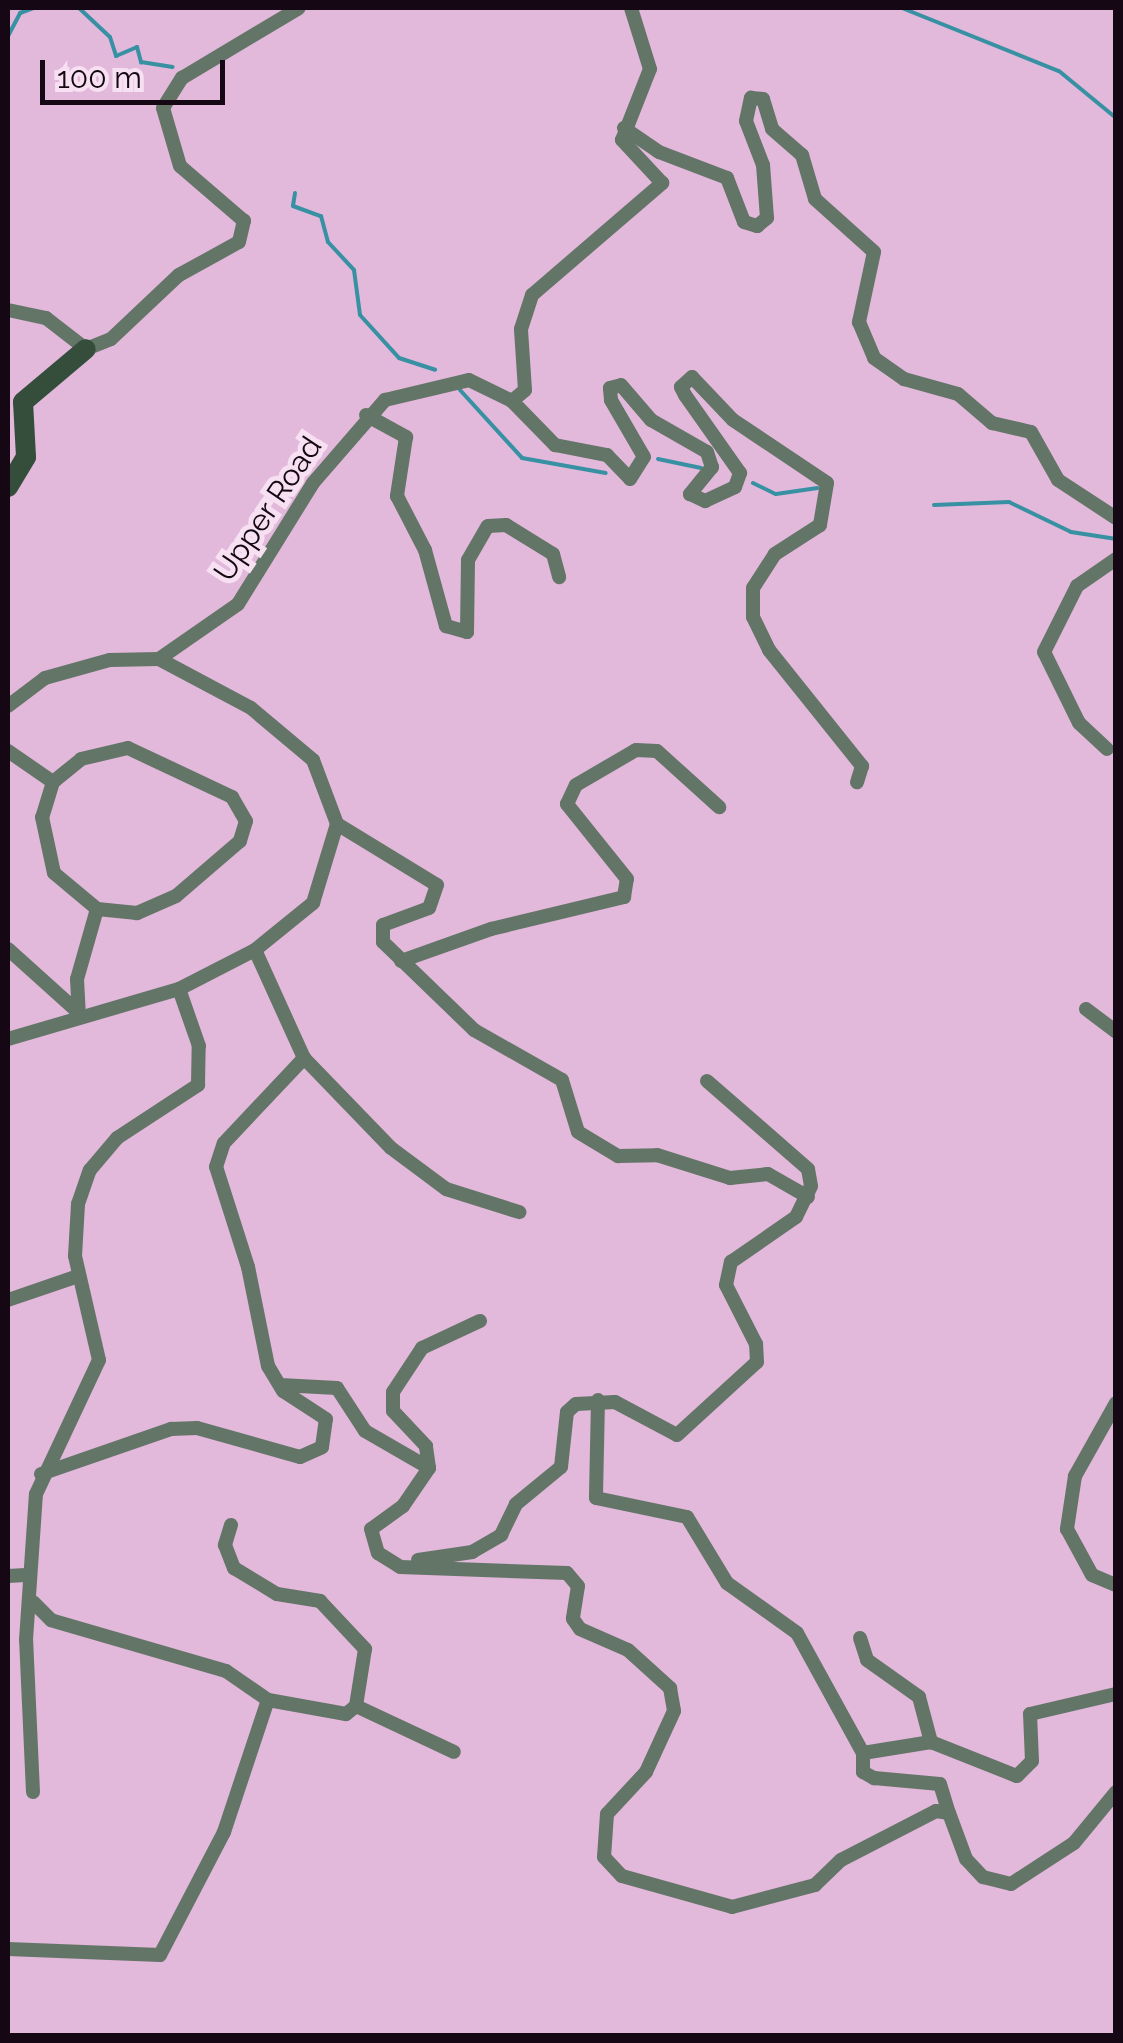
<!DOCTYPE html>
<html>
<head>
<meta charset="utf-8">
<style>
  body { margin:0 }
  #map { position:relative; width:1123px; height:2043px; overflow:hidden; background:#e2b8db; font-family:Raleway,sans-serif }
  div>[style] { position:absolute }
  [style*='--x'] { left:calc(var(--x)*1px); top:calc(var(--y)*1px); width:calc(var(--w)*1px); rotate:calc(var(--a)*1deg) }
  .stream>* { height:4px; margin:-2px; padding:0 2px; transform-origin:2px; border-radius:2px; background:#3791a2 }
  .street>* { height:14px; margin:-7px; padding:0 7px; transform-origin:7px; border-radius:7px; background:#637567 }
  .secondary>* { height:20px; margin:-10px; padding:0 10px; transform-origin:10px; border-radius:10px; background:#344e3b }
  span { translate:-50% -50%; white-space:nowrap; text-align:center; line-height:1.15; -webkit-text-stroke:10px #f6e0f2; paint-order:stroke }
  .street-label { font-size:30px; color:#150713 }
  .frame { position:absolute; inset:0; border:10px solid #150713; pointer-events:none }
  .scale { position:absolute; left:40px; top:60px; width:185px; height:45px; box-sizing:border-box; border:5px solid #150713; border-top:0; padding-left:12px; font-size:30px; line-height:35px; white-space:nowrap; color:#150713; -webkit-text-stroke:8px #f6e0f2; paint-order:stroke }
</style>
</head>
<body>
<div id="map">
  <div class="stream">
    <i style="--x:79;--y:8;--w:42;--a:43.1"></i>
    <i style="--x:110;--y:37;--w:20;--a:72"></i>
    <i style="--x:116;--y:56;--w:23;--a:-23"></i>
    <i style="--x:137;--y:47;--w:16;--a:75"></i>
    <i style="--x:141;--y:62;--w:32;--a:9"></i>
    <i style="--x:902;--y:8;--w:169;--a:21.9"></i>
    <i style="--x:1059;--y:71;--w:74;--a:39.5"></i>
    <i style="--x:8;--y:36;--w:26;--a:-62"></i>
    <i style="--x:20;--y:13;--w:15;--a:-20"></i>
    <i style="--x:295;--y:193;--w:13;--a:99"></i>
    <i style="--x:293;--y:206;--w:30;--a:20"></i>
    <i style="--x:321;--y:216;--w:27;--a:75"></i>
    <i style="--x:328;--y:242;--w:38;--a:47"></i>
    <i style="--x:354;--y:270;--w:45;--a:82.4"></i>
    <i style="--x:360;--y:315;--w:58;--a:47.8"></i>
    <i style="--x:399;--y:358;--w:38;--a:18"></i>
    <i style="--x:460;--y:390;--w:92;--a:47.6"></i>
    <i style="--x:522;--y:458;--w:85;--a:10.1"></i>
    <i style="--x:658;--y:459;--w:44;--a:11.8"></i>
    <i style="--x:753;--y:483;--w:25;--a:26"></i>
    <i style="--x:776;--y:494;--w:42;--a:-8.1"></i>
    <i style="--x:934;--y:505;--w:75;--a:-2.3"></i>
    <i style="--x:1009;--y:502;--w:69;--a:25.8"></i>
    <i style="--x:1071;--y:532;--w:46;--a:8.8"></i>
  </div>
  <div class="street">
    <i style="--x:624;--y:128;--w:42;--a:34.4"></i>
    <i style="--x:659;--y:152;--w:73;--a:20.9"></i>
    <i style="--x:727;--y:178;--w:47;--a:68.9"></i>
    <i style="--x:744;--y:222;--w:14;--a:17"></i>
    <i style="--x:757;--y:226;--w:13;--a:-39"></i>
    <i style="--x:767;--y:218;--w:53;--a:-94.3"></i>
    <i style="--x:763;--y:165;--w:47;--a:-111.1"></i>
    <i style="--x:746;--y:121;--w:24;--a:-78"></i>
    <i style="--x:751;--y:98;--w:12;--a:5"></i>
    <i style="--x:763;--y:99;--w:31;--a:73"></i>
    <i style="--x:772;--y:129;--w:40;--a:41"></i>
    <i style="--x:802;--y:155;--w:46;--a:73.5"></i>
    <i style="--x:815;--y:199;--w:79;--a:41.9"></i>
    <i style="--x:874;--y:252;--w:72;--a:102.1"></i>
    <i style="--x:859;--y:322;--w:39;--a:67"></i>
    <i style="--x:874;--y:358;--w:37;--a:35"></i>
    <i style="--x:904;--y:379;--w:56;--a:15.5"></i>
    <i style="--x:958;--y:394;--w:45;--a:40.5"></i>
    <i style="--x:992;--y:423;--w:40;--a:13"></i>
    <i style="--x:1031;--y:432;--w:55;--a:60.6"></i>
    <i style="--x:1058;--y:480;--w:69;--a:33.2"></i>
    <i style="--x:8;--y:310;--w:39;--a:12"></i>
    <i style="--x:46;--y:318;--w:51;--a:37.8"></i>
    <i style="--x:86;--y:349;--w:27;--a:-22"></i>
    <i style="--x:111;--y:339;--w:93;--a:-43.3"></i>
    <i style="--x:179;--y:275;--w:68;--a:-28.8"></i>
    <i style="--x:239;--y:242;--w:22;--a:-77"></i>
    <i style="--x:244;--y:221;--w:84;--a:-139.3"></i>
    <i style="--x:180;--y:166;--w:60;--a:-106.3"></i>
    <i style="--x:163;--y:108;--w:36;--a:-58"></i>
    <i style="--x:182;--y:78;--w:136;--a:-30.9"></i>
    <i style="--x:512;--y:401;--w:17;--a:-40"></i>
    <i style="--x:525;--y:390;--w:61;--a:-93.8"></i>
    <i style="--x:521;--y:329;--w:36;--a:-72"></i>
    <i style="--x:532;--y:295;--w:172;--a:-40.7"></i>
    <i style="--x:662;--y:183;--w:59;--a:-132.9"></i>
    <i style="--x:622;--y:140;--w:76;--a:-68.5"></i>
    <i style="--x:650;--y:69;--w:64;--a:-107.3"></i>
    <i style="--x:366;--y:415;--w:46;--a:28.8"></i>
    <i style="--x:406;--y:437;--w:60;--a:98.7"></i>
    <i style="--x:397;--y:496;--w:61;--a:62.6"></i>
    <i style="--x:425;--y:550;--w:79;--a:74.6"></i>
    <i style="--x:446;--y:626;--w:22;--a:16"></i>
    <i style="--x:467;--y:632;--w:72;--a:-89.2"></i>
    <i style="--x:468;--y:560;--w:39;--a:-60"></i>
    <i style="--x:488;--y:526;--w:18;--a:-3"></i>
    <i style="--x:506;--y:525;--w:55;--a:31.7"></i>
    <i style="--x:553;--y:554;--w:24;--a:75"></i>
    <i style="--x:159;--y:659;--w:96;--a:-34.8"></i>
    <i style="--x:238;--y:604;--w:142;--a:-58.2"></i>
    <i style="--x:313;--y:483;--w:110;--a:-49.1"></i>
    <i style="--x:385;--y:400;--w:86;--a:-13.4"></i>
    <i style="--x:469;--y:380;--w:48;--a:26"></i>
    <i style="--x:512;--y:401;--w:62;--a:45.7"></i>
    <i style="--x:555;--y:445;--w:53;--a:10.9"></i>
    <i style="--x:607;--y:455;--w:33;--a:46"></i>
    <i style="--x:630;--y:479;--w:26;--a:-58"></i>
    <i style="--x:644;--y:457;--w:66;--a:-120.1"></i>
    <i style="--x:611;--y:400;--w:12;--a:-95"></i>
    <i style="--x:610;--y:388;--w:11;--a:-15"></i>
    <i style="--x:621;--y:385;--w:46;--a:49.4"></i>
    <i style="--x:651;--y:420;--w:64;--a:29.7"></i>
    <i style="--x:707;--y:452;--w:16;--a:72"></i>
    <i style="--x:712;--y:467;--w:35;--a:129"></i>
    <i style="--x:690;--y:494;--w:17;--a:25"></i>
    <i style="--x:705;--y:501;--w:33;--a:-25"></i>
    <i style="--x:735;--y:487;--w:15;--a:-70"></i>
    <i style="--x:740;--y:473;--w:95;--a:-125.2"></i>
    <i style="--x:685;--y:395;--w:9;--a:-117"></i>
    <i style="--x:681;--y:387;--w:15;--a:-42"></i>
    <i style="--x:692;--y:377;--w:59;--a:46.4"></i>
    <i style="--x:733;--y:420;--w:113;--a:33.8"></i>
    <i style="--x:827;--y:483;--w:43;--a:99.5"></i>
    <i style="--x:820;--y:525;--w:54;--a:147.2"></i>
    <i style="--x:775;--y:554;--w:40;--a:122.9"></i>
    <i style="--x:753;--y:588;--w:29;--a:90"></i>
    <i style="--x:753;--y:617;--w:37;--a:64"></i>
    <i style="--x:769;--y:650;--w:149;--a:51.3"></i>
    <i style="--x:862;--y:766;--w:17;--a:107"></i>
    <i style="--x:8;--y:706;--w:46;--a:-37.1"></i>
    <i style="--x:45;--y:678;--w:67;--a:-15.5"></i>
    <i style="--x:110;--y:660;--w:49;--a:-1.2"></i>
    <i style="--x:159;--y:659;--w:104;--a:28"></i>
    <i style="--x:251;--y:708;--w:81;--a:40"></i>
    <i style="--x:313;--y:760;--w:68;--a:69.4"></i>
    <i style="--x:337;--y:824;--w:117;--a:31.4"></i>
    <i style="--x:437;--y:885;--w:24;--a:109"></i>
    <i style="--x:429;--y:908;--w:49;--a:159.7"></i>
    <i style="--x:383;--y:925;--w:17;--a:90"></i>
    <i style="--x:383;--y:942;--w:127;--a:44"></i>
    <i style="--x:474;--y:1030;--w:101;--a:29.6"></i>
    <i style="--x:562;--y:1080;--w:54;--a:72.9"></i>
    <i style="--x:578;--y:1132;--w:47;--a:31"></i>
    <i style="--x:618;--y:1156;--w:39;--a:-1"></i>
    <i style="--x:657;--y:1155;--w:77;--a:17.5"></i>
    <i style="--x:730;--y:1178;--w:38;--a:-6"></i>
    <i style="--x:768;--y:1174;--w:46;--a:29.9"></i>
    <i style="--x:1107;--y:749;--w:38;--a:-137"></i>
    <i style="--x:1079;--y:723;--w:79;--a:-116.2"></i>
    <i style="--x:1044;--y:652;--w:74;--a:-63.4"></i>
    <i style="--x:1077;--y:586;--w:47;--a:-34.7"></i>
    <i style="--x:8;--y:751;--w:55;--a:34.6"></i>
    <i style="--x:53;--y:782;--w:36;--a:-39"></i>
    <i style="--x:81;--y:759;--w:48;--a:-13.2"></i>
    <i style="--x:128;--y:748;--w:115;--a:25.2"></i>
    <i style="--x:232;--y:797;--w:28;--a:60"></i>
    <i style="--x:246;--y:821;--w:21;--a:107"></i>
    <i style="--x:240;--y:841;--w:84;--a:139.3"></i>
    <i style="--x:176;--y:896;--w:43;--a:156.4"></i>
    <i style="--x:137;--y:913;--w:40;--a:-174.3"></i>
    <i style="--x:97;--y:909;--w:73;--a:105.9"></i>
    <i style="--x:77;--y:979;--w:34;--a:87"></i>
    <i style="--x:53;--y:782;--w:37;--a:107"></i>
    <i style="--x:42;--y:817;--w:57;--a:77.9"></i>
    <i style="--x:54;--y:873;--w:56;--a:39.9"></i>
    <i style="--x:8;--y:949;--w:96;--a:42"></i>
    <i style="--x:255;--y:950;--w:119;--a:65.6"></i>
    <i style="--x:304;--y:1058;--w:125;--a:46"></i>
    <i style="--x:391;--y:1148;--w:69;--a:36.7"></i>
    <i style="--x:446;--y:1189;--w:77;--a:17.5"></i>
    <i style="--x:401;--y:961;--w:96;--a:-19.6"></i>
    <i style="--x:491;--y:929;--w:137;--a:-13.5"></i>
    <i style="--x:624;--y:897;--w:18;--a:-81"></i>
    <i style="--x:627;--y:879;--w:96;--a:-128.7"></i>
    <i style="--x:567;--y:804;--w:21;--a:-65"></i>
    <i style="--x:576;--y:785;--w:69;--a:-30.3"></i>
    <i style="--x:636;--y:750;--w:21;--a:3"></i>
    <i style="--x:657;--y:751;--w:84;--a:42.1"></i>
    <i style="--x:1086;--y:1009;--w:38;--a:37"></i>
    <i style="--x:8;--y:1039;--w:178;--a:-16.3"></i>
    <i style="--x:179;--y:989;--w:85;--a:-27.2"></i>
    <i style="--x:255;--y:950;--w:75;--a:-39"></i>
    <i style="--x:313;--y:903;--w:83;--a:-73.1"></i>
    <i style="--x:8;--y:1300;--w:74;--a:-18.9"></i>
    <i style="--x:280;--y:1385;--w:57;--a:3"></i>
    <i style="--x:337;--y:1388;--w:51;--a:56.9"></i>
    <i style="--x:365;--y:1431;--w:74;--a:30"></i>
    <i style="--x:598;--y:1400;--w:98;--a:91.2"></i>
    <i style="--x:596;--y:1498;--w:93;--a:11.8"></i>
    <i style="--x:687;--y:1517;--w:77;--a:58.8"></i>
    <i style="--x:727;--y:1583;--w:86;--a:35.5"></i>
    <i style="--x:797;--y:1633;--w:137;--a:61.2"></i>
    <i style="--x:863;--y:1753;--w:69;--a:-9.2"></i>
    <i style="--x:931;--y:1742;--w:92;--a:21.6"></i>
    <i style="--x:1017;--y:1776;--w:21;--a:-45"></i>
    <i style="--x:1032;--y:1761;--w:47;--a:-92.4"></i>
    <i style="--x:1030;--y:1714;--w:88;--a:-13.1"></i>
    <i style="--x:1116;--y:1403;--w:84;--a:119.3"></i>
    <i style="--x:1075;--y:1476;--w:54;--a:98.6"></i>
    <i style="--x:1067;--y:1529;--w:52;--a:61.5"></i>
    <i style="--x:1092;--y:1575;--w:26;--a:23"></i>
    <i style="--x:429;--y:1468;--w:46;--a:124.4"></i>
    <i style="--x:403;--y:1506;--w:39;--a:144"></i>
    <i style="--x:371;--y:1529;--w:25;--a:74"></i>
    <i style="--x:378;--y:1553;--w:26;--a:32"></i>
    <i style="--x:400;--y:1567;--w:167;--a:2.1"></i>
    <i style="--x:567;--y:1573;--w:17;--a:50"></i>
    <i style="--x:578;--y:1586;--w:33;--a:99"></i>
    <i style="--x:573;--y:1619;--w:12;--a:55"></i>
    <i style="--x:580;--y:1629;--w:52;--a:23.6"></i>
    <i style="--x:628;--y:1650;--w:57;--a:42.1"></i>
    <i style="--x:670;--y:1688;--w:23;--a:80"></i>
    <i style="--x:674;--y:1711;--w:67;--a:114.7"></i>
    <i style="--x:646;--y:1772;--w:57;--a:132.9"></i>
    <i style="--x:607;--y:1814;--w:43;--a:94"></i>
    <i style="--x:604;--y:1857;--w:26;--a:47"></i>
    <i style="--x:622;--y:1876;--w:114;--a:15.7"></i>
    <i style="--x:732;--y:1907;--w:86;--a:-14.8"></i>
    <i style="--x:815;--y:1885;--w:36;--a:-44"></i>
    <i style="--x:841;--y:1860;--w:107;--a:-27.3"></i>
    <i style="--x:936;--y:1811;--w:13;--a:9"></i>
    <i style="--x:949;--y:1813;--w:49;--a:69.7"></i>
    <i style="--x:966;--y:1859;--w:25;--a:47"></i>
    <i style="--x:983;--y:1877;--w:29;--a:14"></i>
    <i style="--x:1011;--y:1884;--w:75;--a:-33.1"></i>
    <i style="--x:1074;--y:1843;--w:66;--a:-50.5"></i>
    <i style="--x:429;--y:1468;--w:22;--a:-98"></i>
    <i style="--x:426;--y:1446;--w:48;--a:-133.3"></i>
    <i style="--x:393;--y:1411;--w:19;--a:-90"></i>
    <i style="--x:393;--y:1392;--w:53;--a:-56.6"></i>
    <i style="--x:422;--y:1348;--w:64;--a:-25"></i>
    <i style="--x:41;--y:1474;--w:138;--a:-19.1"></i>
    <i style="--x:171;--y:1429;--w:26;--a:-2"></i>
    <i style="--x:197;--y:1428;--w:107;--a:15.7"></i>
    <i style="--x:300;--y:1457;--w:24;--a:-24"></i>
    <i style="--x:322;--y:1447;--w:28;--a:-82"></i>
    <i style="--x:326;--y:1419;--w:51;--a:-146.9"></i>
    <i style="--x:283;--y:1391;--w:29;--a:-121"></i>
    <i style="--x:268;--y:1366;--w:101;--a:-101.4"></i>
    <i style="--x:248;--y:1267;--w:105;--a:-107.7"></i>
    <i style="--x:216;--y:1167;--w:25;--a:-72"></i>
    <i style="--x:224;--y:1143;--w:117;--a:-46.7"></i>
    <i style="--x:231;--y:1525;--w:21;--a:107"></i>
    <i style="--x:225;--y:1545;--w:25;--a:69"></i>
    <i style="--x:234;--y:1568;--w:50;--a:31.2"></i>
    <i style="--x:277;--y:1594;--w:44;--a:9.2"></i>
    <i style="--x:320;--y:1601;--w:66;--a:46.8"></i>
    <i style="--x:365;--y:1649;--w:58;--a:99"></i>
    <i style="--x:356;--y:1706;--w:13;--a:141"></i>
    <i style="--x:346;--y:1714;--w:79;--a:-169.8"></i>
    <i style="--x:418;--y:1560;--w:55;--a:-8.4"></i>
    <i style="--x:472;--y:1552;--w:34;--a:-30"></i>
    <i style="--x:501;--y:1535;--w:34;--a:-64"></i>
    <i style="--x:516;--y:1504;--w:58;--a:-39.4"></i>
    <i style="--x:561;--y:1467;--w:55;--a:-83.8"></i>
    <i style="--x:567;--y:1412;--w:12;--a:-42"></i>
    <i style="--x:576;--y:1404;--w:39;--a:-3"></i>
    <i style="--x:615;--y:1402;--w:70;--a:28"></i>
    <i style="--x:677;--y:1435;--w:108;--a:-42.4"></i>
    <i style="--x:757;--y:1362;--w:18;--a:-93"></i>
    <i style="--x:756;--y:1344;--w:66;--a:-117"></i>
    <i style="--x:726;--y:1285;--w:24;--a:-78"></i>
    <i style="--x:731;--y:1262;--w:79;--a:-34.7"></i>
    <i style="--x:796;--y:1217;--w:34;--a:-64"></i>
    <i style="--x:811;--y:1186;--w:17;--a:-100"></i>
    <i style="--x:808;--y:1169;--w:134;--a:-138.9"></i>
    <i style="--x:8;--y:1576;--w:22;--a:-3"></i>
    <i style="--x:860;--y:1638;--w:23;--a:72"></i>
    <i style="--x:867;--y:1660;--w:64;--a:35.4"></i>
    <i style="--x:919;--y:1697;--w:47;--a:75.1"></i>
    <i style="--x:356;--y:1706;--w:108;--a:25.1"></i>
    <i style="--x:863;--y:1753;--w:19;--a:90"></i>
    <i style="--x:863;--y:1772;--w:13;--a:29"></i>
    <i style="--x:874;--y:1778;--w:66;--a:5.2"></i>
    <i style="--x:940;--y:1784;--w:30;--a:73"></i>
    <i style="--x:33;--y:1792;--w:152;--a:-92.6"></i>
    <i style="--x:26;--y:1640;--w:146;--a:-86.1"></i>
    <i style="--x:36;--y:1494;--w:148;--a:-64.8"></i>
    <i style="--x:99;--y:1360;--w:107;--a:-103"></i>
    <i style="--x:75;--y:1256;--w:52;--a:-86.7"></i>
    <i style="--x:78;--y:1204;--w:36;--a:-71"></i>
    <i style="--x:90;--y:1170;--w:42;--a:-49.8"></i>
    <i style="--x:117;--y:1138;--w:97;--a:-33.2"></i>
    <i style="--x:198;--y:1085;--w:39;--a:-89"></i>
    <i style="--x:199;--y:1046;--w:60;--a:-109.3"></i>
    <i style="--x:8;--y:1949;--w:152;--a:2.3"></i>
    <i style="--x:160;--y:1955;--w:139;--a:-62.5"></i>
    <i style="--x:224;--y:1832;--w:139;--a:-71.6"></i>
    <i style="--x:268;--y:1700;--w:51;--a:-145.4"></i>
    <i style="--x:226;--y:1671;--w:182;--a:-163.8"></i>
    <i style="--x:51;--y:1620;--w:25;--a:-135"></i>
  </div>
  <div class="secondary">
    <i style="--x:8;--y:487;--w:35;--a:-59"></i>
    <i style="--x:26;--y:457;--w:55;--a:-93.1"></i>
    <i style="--x:23;--y:402;--w:82;--a:-40.1"></i>
  </div>
  <div class="street-label">
    <span style="left:268px;top:509px;rotate:-56deg">Upper Road</span>
  </div>
  <div class="frame"></div>
  <div class="scale">100 m</div>
</div>
</body>
</html>
